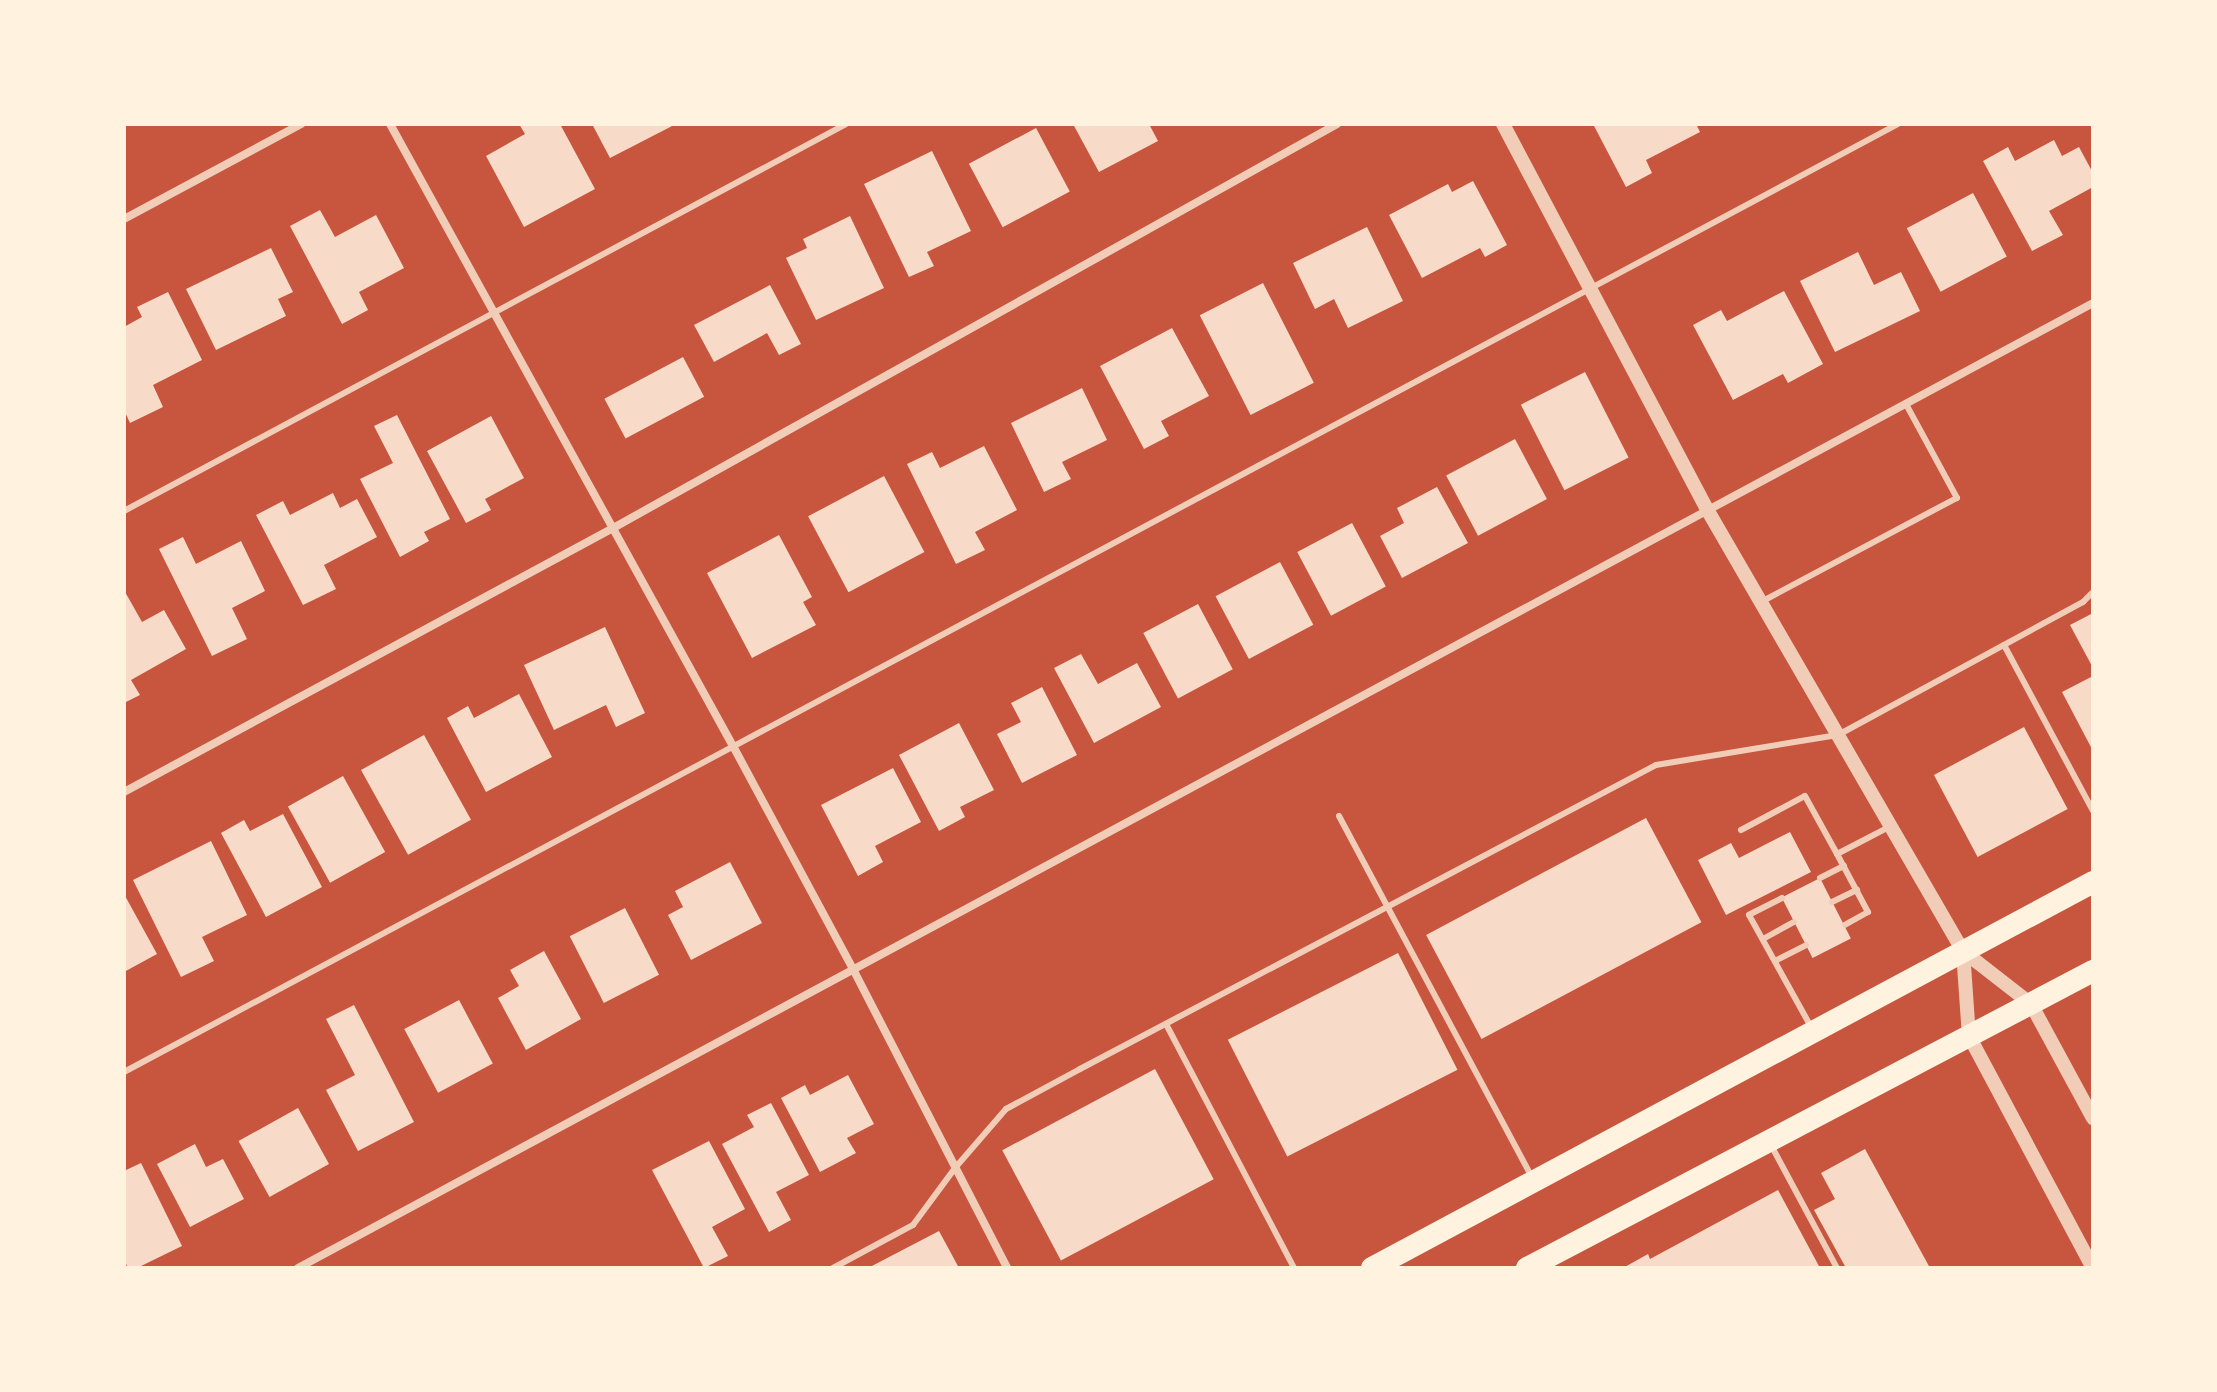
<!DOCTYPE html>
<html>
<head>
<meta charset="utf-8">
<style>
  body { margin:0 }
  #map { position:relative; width:2217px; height:1392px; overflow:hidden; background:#c8553d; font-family:Rubik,sans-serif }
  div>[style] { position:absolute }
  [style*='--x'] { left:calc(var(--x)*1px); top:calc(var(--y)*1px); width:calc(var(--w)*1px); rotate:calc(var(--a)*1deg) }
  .building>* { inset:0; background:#f7dbc8; transform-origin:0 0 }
  .service>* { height:6px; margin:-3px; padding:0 3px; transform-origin:3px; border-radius:3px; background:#f1ccb7 }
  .minor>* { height:8px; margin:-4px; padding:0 4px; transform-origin:4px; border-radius:4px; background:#f1ccb7 }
  .tertiary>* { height:14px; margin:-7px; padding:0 7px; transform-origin:7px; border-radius:7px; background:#f1ccb7 }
  .trunk>* { height:22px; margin:-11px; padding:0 11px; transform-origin:11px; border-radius:11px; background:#fff3e0 }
  span { translate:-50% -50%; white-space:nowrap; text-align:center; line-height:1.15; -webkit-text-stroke:8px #fff3e0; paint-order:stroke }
  .frame { position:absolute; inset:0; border:126px solid #fff3e0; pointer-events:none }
</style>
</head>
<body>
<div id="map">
  <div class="building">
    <i style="clip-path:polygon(519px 124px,560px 124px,595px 189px,524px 227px,486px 156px,525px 134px)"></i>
    <i style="clip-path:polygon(592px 124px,676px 124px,610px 158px)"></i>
    <i style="clip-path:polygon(1073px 124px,1149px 124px,1158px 141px,1099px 172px)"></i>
    <i style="clip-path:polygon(1593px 124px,1696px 124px,1700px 132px,1646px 160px,1652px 173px,1626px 187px)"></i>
    <i style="left:1036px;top:128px;width:72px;height:76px;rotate:62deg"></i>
    <i style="clip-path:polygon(2054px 140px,2062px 156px,2079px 147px,2093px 173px,2093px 187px,2049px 211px,2063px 235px,2032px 251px,1983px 161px,2008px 147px,2015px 161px)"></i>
    <i style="clip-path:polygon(932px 151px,971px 231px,927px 252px,934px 266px,909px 277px,864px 184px)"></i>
    <i style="clip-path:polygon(1473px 181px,1507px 245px,1485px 257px,1480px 248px,1422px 278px,1389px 215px,1448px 184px,1452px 192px)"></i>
    <i style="left:1973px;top:193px;width:72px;height:75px;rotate:62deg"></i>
    <i style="clip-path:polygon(320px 210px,335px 237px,376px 215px,404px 268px,359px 292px,368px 310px,342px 324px,290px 226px)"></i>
    <i style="clip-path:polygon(850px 216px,884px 288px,816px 320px,786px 258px,807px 248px,803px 239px)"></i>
    <i style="clip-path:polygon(1367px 227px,1403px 301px,1348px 328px,1334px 299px,1315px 309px,1293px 263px)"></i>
    <i style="clip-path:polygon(271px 248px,293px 292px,278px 299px,286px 316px,216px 350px,186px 289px)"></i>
    <i style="clip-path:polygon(1858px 252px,1874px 285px,1901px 272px,1920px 311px,1835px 352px,1800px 281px)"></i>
    <i style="left:1263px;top:283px;width:112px;height:71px;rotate:63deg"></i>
    <i style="clip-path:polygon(770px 285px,801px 344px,779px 355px,767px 333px,714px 362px,694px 325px)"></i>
    <i style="clip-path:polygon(1784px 291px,1823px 364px,1788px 383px,1783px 374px,1733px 400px,1693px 325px,1721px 310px,1727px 321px)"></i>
    <i style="clip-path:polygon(168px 292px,202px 360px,153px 385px,163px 407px,130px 423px,124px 410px,124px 327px,142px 317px,137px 307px)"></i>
    <i style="clip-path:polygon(1172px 328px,1209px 396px,1161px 421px,1169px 436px,1144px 449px,1100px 366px)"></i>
    <i style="left:683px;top:357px;width:45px;height:89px;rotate:62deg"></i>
    <i style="left:1585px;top:372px;width:96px;height:72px;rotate:63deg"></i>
    <i style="clip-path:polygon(1082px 388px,1107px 440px,1062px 462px,1071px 479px,1044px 492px,1011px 423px)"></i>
    <i style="clip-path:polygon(397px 415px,450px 519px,424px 532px,429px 541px,400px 557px,360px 479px,393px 463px,374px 426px)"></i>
    <i style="clip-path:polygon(491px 416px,524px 478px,485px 499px,491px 510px,466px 523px,427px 451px)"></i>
    <i style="left:1515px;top:439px;width:68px;height:78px;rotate:62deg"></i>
    <i style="clip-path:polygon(984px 446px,1017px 510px,975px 532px,985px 550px,956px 564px,907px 464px,932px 452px,940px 468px)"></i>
    <i style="left:884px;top:476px;width:86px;height:86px;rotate:62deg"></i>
    <i style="clip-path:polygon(1437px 487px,1468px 543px,1402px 578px,1380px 536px,1404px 523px,1397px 508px)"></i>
    <i style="clip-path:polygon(333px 493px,340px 508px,357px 499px,377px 537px,324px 565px,336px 589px,303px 605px,256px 515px,283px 501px,290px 515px)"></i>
    <i style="left:1352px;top:523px;width:72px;height:62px;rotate:62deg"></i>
    <i style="clip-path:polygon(779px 535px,812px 597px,803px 602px,816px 625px,752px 658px,707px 573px)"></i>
    <i style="clip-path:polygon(183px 537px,196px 564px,241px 541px,265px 591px,232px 608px,247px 639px,212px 656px,159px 549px)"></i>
    <i style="left:1280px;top:562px;width:71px;height:73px;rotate:62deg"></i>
    <i style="clip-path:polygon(124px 590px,142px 622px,164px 610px,186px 649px,131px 680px,140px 695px,124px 703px)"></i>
    <i style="left:1198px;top:604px;width:74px;height:62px;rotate:62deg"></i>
    <i style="clip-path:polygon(2093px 613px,2093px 668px,2070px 625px)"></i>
    <i style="clip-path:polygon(605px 627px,645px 713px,616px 727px,606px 705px,554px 730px,524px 665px)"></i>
    <i style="clip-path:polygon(1081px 654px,1098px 684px,1137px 663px,1161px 707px,1094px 743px,1054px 668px)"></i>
    <i style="clip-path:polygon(2093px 676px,2093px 751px,2062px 692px)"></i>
    <i style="clip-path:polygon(1042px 687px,1077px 755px,1022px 783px,997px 734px,1021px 722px,1011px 703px)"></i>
    <i style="clip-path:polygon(519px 694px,552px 757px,486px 792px,447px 718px,468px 706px,474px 718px)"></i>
    <i style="clip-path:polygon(959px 723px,994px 790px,960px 807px,965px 817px,939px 831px,899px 755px)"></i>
    <i style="left:2024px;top:727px;width:93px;height:102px;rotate:62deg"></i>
    <i style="left:424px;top:735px;width:97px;height:72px;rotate:61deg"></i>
    <i style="clip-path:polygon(893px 768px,921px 822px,875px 846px,883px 862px,858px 876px,821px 805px)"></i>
    <i style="left:343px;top:776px;width:87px;height:63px;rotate:61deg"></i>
    <i style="clip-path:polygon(283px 814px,322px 887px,266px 917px,221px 833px,244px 820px,250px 831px)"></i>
    <i style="left:1646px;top:818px;width:118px;height:249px;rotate:62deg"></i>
    <i style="clip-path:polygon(1790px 832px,1811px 872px,1726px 915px,1698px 860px,1731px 843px,1739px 858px)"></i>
    <i style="clip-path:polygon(211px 841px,247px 915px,202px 937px,214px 961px,181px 977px,133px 880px)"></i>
    <i style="clip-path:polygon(730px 862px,762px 923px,691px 960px,668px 915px,683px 907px,675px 891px)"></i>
    <i style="left:1820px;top:878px;width:68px;height:43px;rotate:63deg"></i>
    <i style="clip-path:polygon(124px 894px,157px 954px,124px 972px)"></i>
    <i style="left:625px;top:908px;width:75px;height:62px;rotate:63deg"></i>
    <i style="clip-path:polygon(544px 951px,581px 1019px,526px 1050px,498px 998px,519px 986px,510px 970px)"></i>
    <i style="left:1398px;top:953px;width:131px;height:191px;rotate:63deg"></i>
    <i style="left:459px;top:1000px;width:72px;height:62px;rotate:62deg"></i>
    <i style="clip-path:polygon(354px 1005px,414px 1122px,358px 1151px,326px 1090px,355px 1075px,326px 1019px)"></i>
    <i style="left:1155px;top:1069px;width:125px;height:173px;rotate:62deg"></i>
    <i style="clip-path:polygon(848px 1075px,874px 1124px,847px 1138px,856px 1153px,820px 1172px,781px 1098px,805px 1085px,810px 1095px)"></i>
    <i style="clip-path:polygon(771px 1103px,809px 1175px,776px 1192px,791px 1220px,769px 1232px,722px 1144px,754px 1127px,747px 1115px)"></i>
    <i style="left:298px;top:1108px;width:64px;height:68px;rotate:61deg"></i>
    <i style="clip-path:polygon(709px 1141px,745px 1209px,712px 1227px,728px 1256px,704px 1268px,652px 1170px)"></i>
    <i style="clip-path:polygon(195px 1144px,206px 1167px,223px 1159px,244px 1199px,190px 1227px,157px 1164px)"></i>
    <i style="clip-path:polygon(1865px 1149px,1930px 1268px,1846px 1268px,1814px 1210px,1835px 1199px,1821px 1173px)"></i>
    <i style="clip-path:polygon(141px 1163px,182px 1246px,137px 1268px,128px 1268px,124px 1260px,124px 1171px)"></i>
    <i style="clip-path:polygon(1778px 1190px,1820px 1268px,1623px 1268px,1648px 1254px,1650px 1259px)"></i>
    <i style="clip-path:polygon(939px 1231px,959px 1268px,868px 1268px)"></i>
  </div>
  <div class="service">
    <i style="--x:124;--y:511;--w:819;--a:-28.19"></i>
    <i style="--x:1761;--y:602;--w:222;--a:-28"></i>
    <i style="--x:1957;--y:498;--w:107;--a:-118.5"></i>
    <i style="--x:2004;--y:645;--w:188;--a:61.8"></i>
    <i style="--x:1339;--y:816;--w:408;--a:61.9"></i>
    <i style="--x:1741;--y:830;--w:72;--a:-28"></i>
    <i style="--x:1805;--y:796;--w:66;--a:61.1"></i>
    <i style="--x:1837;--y:854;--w:61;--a:-27.4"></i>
    <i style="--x:1837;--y:854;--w:66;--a:61.9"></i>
    <i style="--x:1868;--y:912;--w:26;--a:151"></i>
    <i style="--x:1820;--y:878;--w:27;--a:-27"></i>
    <i style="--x:1782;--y:898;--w:37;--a:153"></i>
    <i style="--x:1749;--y:915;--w:128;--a:61"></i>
    <i style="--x:1832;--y:902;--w:28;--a:-26"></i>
    <i style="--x:1763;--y:939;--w:35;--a:-29"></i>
    <i style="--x:1775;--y:961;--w:35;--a:-27"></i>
    <i style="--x:1166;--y:1024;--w:276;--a:62.3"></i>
    <i style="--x:124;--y:1072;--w:2011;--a:-28.12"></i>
    <i style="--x:1771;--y:1145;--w:140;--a:61.8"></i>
    <i style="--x:833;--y:1268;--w:91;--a:-28.3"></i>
    <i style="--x:913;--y:1225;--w:71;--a:-53.6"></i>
    <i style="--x:955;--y:1168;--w:78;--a:-49.2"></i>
    <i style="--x:1006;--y:1109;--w:84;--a:-28.4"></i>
    <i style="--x:1080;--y:1069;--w:651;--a:-27.82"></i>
    <i style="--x:1656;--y:765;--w:184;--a:-9.4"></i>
    <i style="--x:1838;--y:735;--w:279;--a:-28.5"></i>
    <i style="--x:2083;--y:602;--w:14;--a:-45"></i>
  </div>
  <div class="minor">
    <i style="--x:390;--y:124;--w:710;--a:61.13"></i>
    <i style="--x:733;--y:746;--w:255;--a:61.7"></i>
    <i style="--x:854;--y:971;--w:334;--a:62.7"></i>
    <i style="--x:124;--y:219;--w:201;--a:-28.2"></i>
    <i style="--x:124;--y:792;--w:558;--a:-28.36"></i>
    <i style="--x:615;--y:527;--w:827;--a:-29.17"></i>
    <i style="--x:298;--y:1268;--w:2038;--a:-28.26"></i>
  </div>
  <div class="tertiary">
    <i style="--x:1503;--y:124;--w:438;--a:62.1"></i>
    <i style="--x:1708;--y:511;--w:509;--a:59.91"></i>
    <i style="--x:1963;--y:951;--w:86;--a:37.9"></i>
    <i style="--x:2031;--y:1004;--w:130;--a:61.5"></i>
    <i style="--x:1963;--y:951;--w:85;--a:86"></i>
    <i style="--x:1969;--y:1036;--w:263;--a:61.9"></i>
  </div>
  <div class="trunk">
    <i style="--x:1372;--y:1268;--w:818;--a:-28.16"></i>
    <i style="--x:1527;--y:1268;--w:639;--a:-27.69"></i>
  </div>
  <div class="frame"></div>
</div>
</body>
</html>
